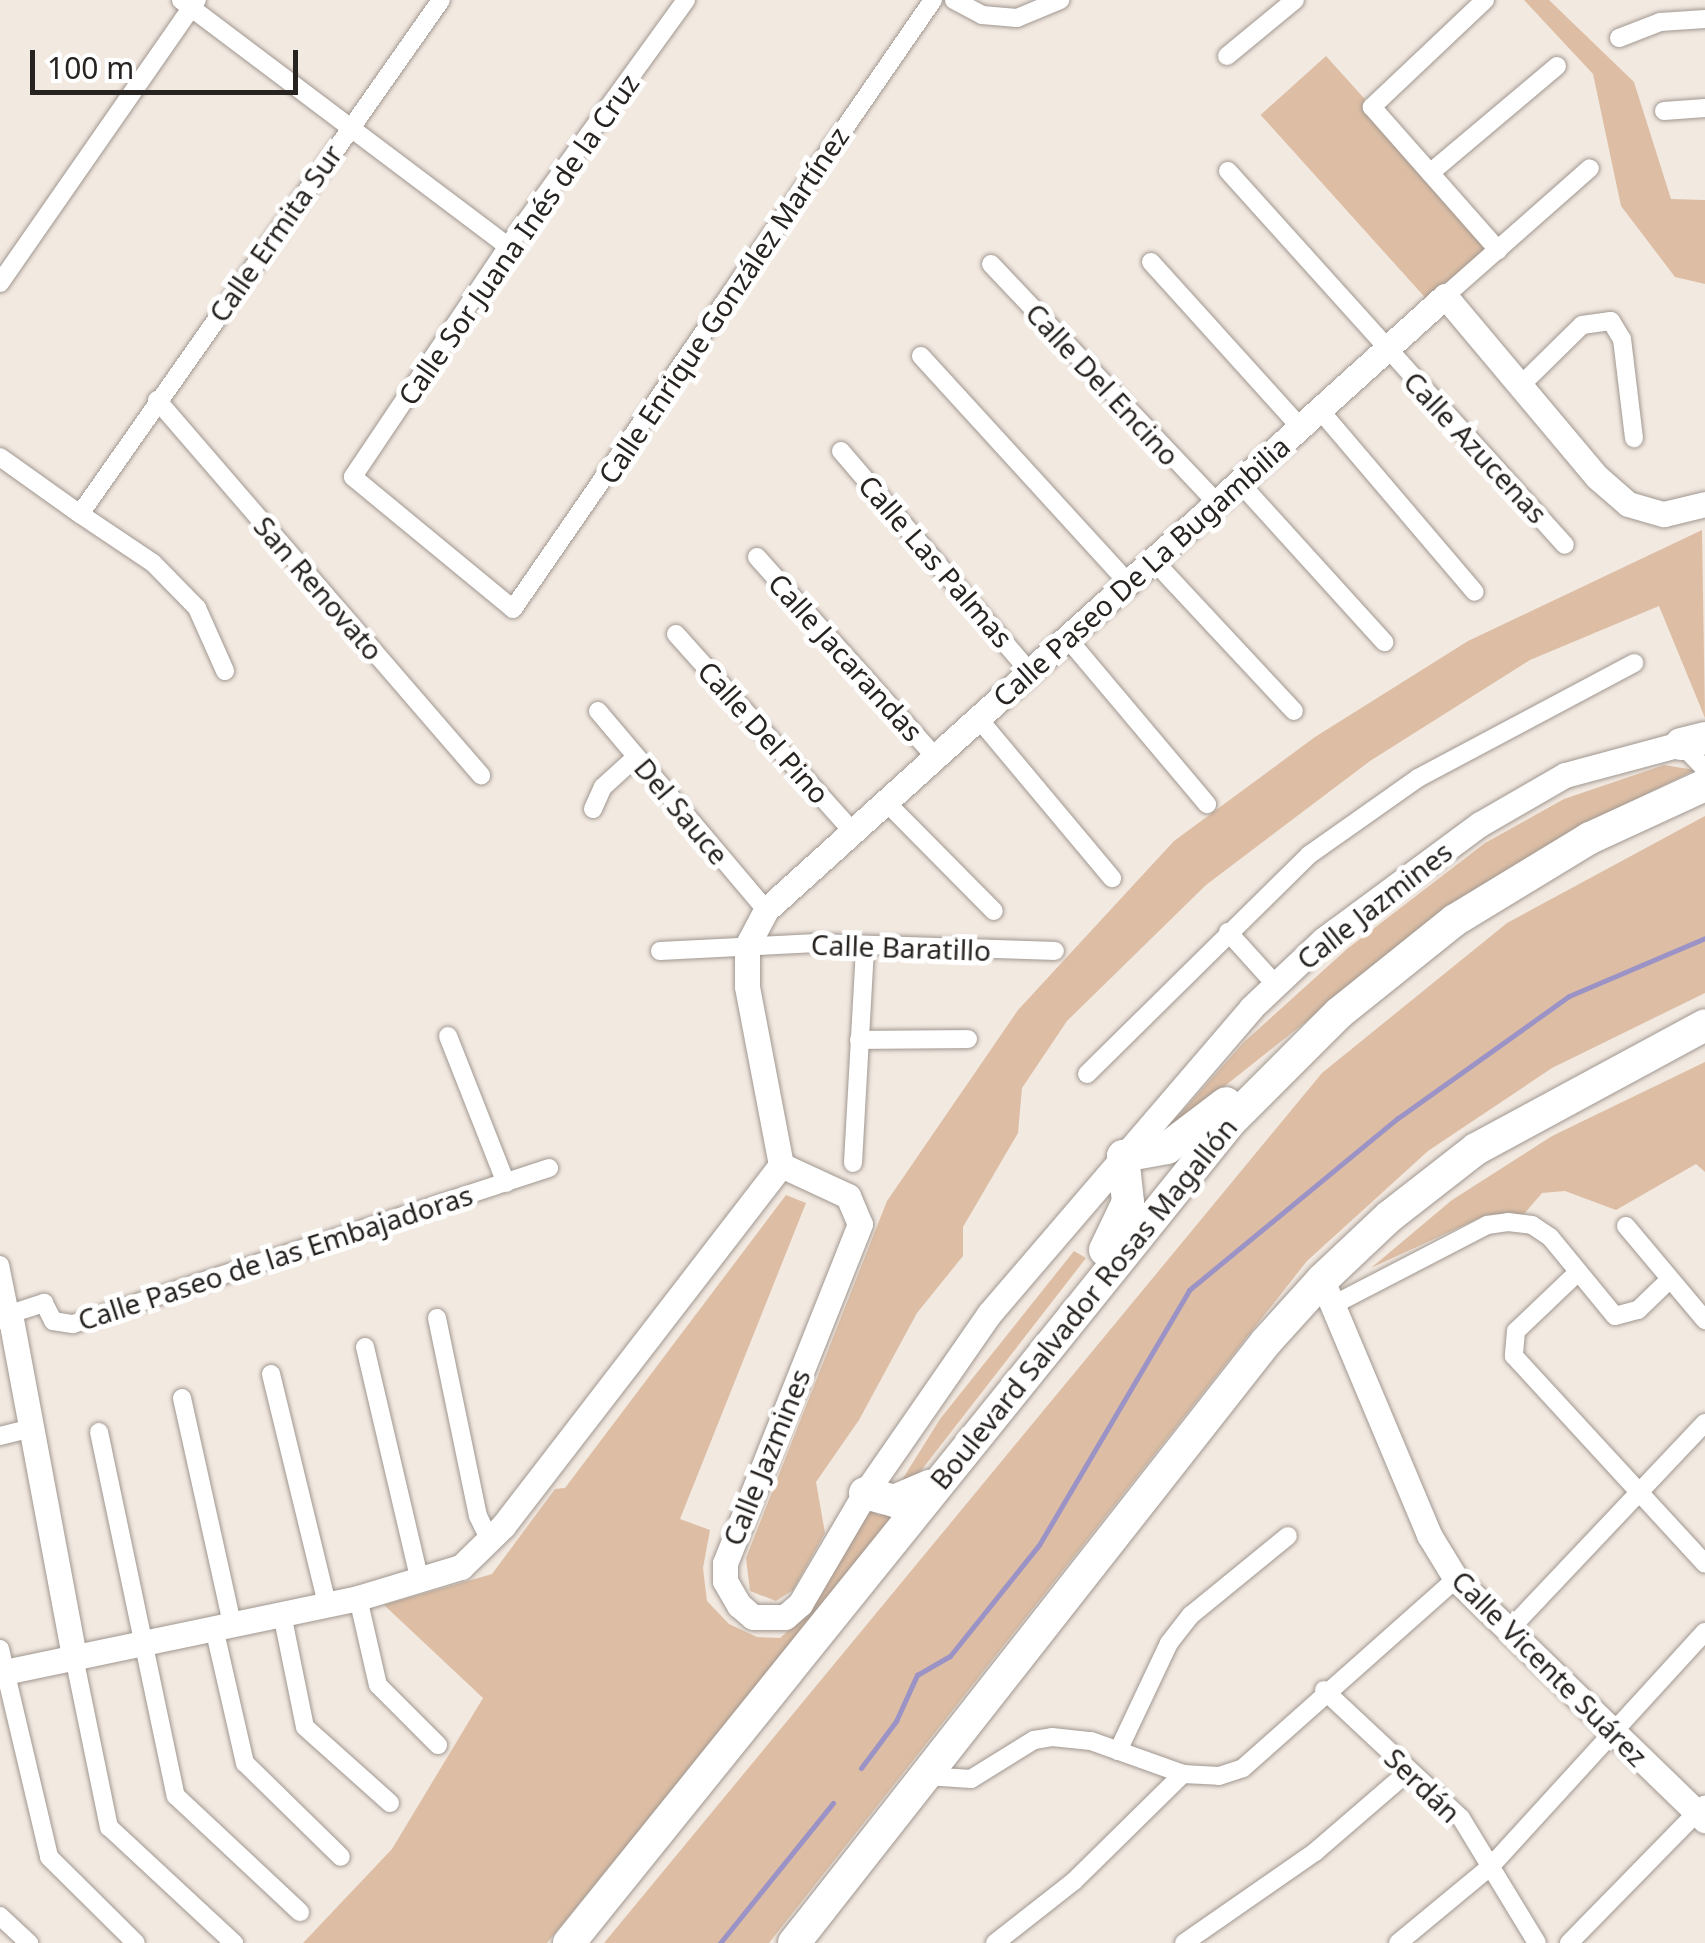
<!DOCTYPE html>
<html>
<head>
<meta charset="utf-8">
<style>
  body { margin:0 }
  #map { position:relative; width:1705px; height:1943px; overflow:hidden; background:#f2e9e1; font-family:"Noto Sans",sans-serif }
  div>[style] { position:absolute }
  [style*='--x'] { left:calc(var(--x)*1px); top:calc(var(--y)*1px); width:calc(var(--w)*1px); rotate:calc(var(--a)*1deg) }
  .green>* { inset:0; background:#ddbea5; transform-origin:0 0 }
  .stream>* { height:5px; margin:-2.5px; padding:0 2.5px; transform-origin:2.5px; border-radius:2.5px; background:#9b93c5 }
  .roads { filter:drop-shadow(0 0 2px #a09790) drop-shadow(0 0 2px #a09790) }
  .street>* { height:18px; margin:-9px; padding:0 9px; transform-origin:9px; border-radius:9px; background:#fff }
  .secondary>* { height:25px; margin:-12.5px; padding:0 12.5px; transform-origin:12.5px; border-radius:12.5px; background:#fff }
  .highway>* { height:32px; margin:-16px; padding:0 16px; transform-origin:16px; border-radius:16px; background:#fff }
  span { translate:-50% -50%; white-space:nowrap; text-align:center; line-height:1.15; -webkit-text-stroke:10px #fff; paint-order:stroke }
  .street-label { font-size:28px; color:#272321 }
  .scale { position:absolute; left:30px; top:50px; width:268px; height:45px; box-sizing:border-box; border:5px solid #272321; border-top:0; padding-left:12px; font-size:30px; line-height:35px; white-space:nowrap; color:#272321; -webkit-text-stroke:8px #fff; paint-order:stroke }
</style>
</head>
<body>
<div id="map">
  <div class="green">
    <i style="clip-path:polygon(1524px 0,1549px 0,1634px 82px,1671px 199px,1705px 200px,1705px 284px,1675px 277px,1621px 206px,1593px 74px)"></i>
    <i style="left:1326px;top:56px;width:259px;height:88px;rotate:48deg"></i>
    <i style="clip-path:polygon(1702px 530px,1705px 718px,1659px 606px,1530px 660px,1370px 761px,1206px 885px,1067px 1021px,1022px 1088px,1018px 1133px,963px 1227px,963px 1256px,917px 1313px,859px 1420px,816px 1482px,825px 1533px,793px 1590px,776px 1601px,750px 1591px,746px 1558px,887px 1201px,1018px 1010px,1174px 841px,1315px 737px,1468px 641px)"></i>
    <i style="clip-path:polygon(1664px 765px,1695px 770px,1624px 805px,1342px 993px,1157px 1140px,1244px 1042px,1347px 949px,1485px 843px,1564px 799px)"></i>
    <i style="clip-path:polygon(1705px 816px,1705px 993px,1552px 1068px,1428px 1151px,1307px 1261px,769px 1943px,604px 1943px,1322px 1073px,1507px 923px)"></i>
    <i style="clip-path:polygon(1705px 1062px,1705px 1172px,1696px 1164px,1616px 1210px,1565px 1191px,1542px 1193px,1524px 1214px,1486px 1215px,1371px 1268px,1452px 1200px,1552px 1136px)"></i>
    <i style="clip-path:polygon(786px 1195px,806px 1203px,680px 1519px,710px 1530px,703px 1568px,707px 1601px,729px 1624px,757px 1637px,780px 1638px,801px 1619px,868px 1509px,879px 1515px,901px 1511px,547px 1943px,303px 1943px,392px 1849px,483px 1698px,384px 1605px,492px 1574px,555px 1489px,565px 1488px)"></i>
    <i style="clip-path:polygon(1074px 1251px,1086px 1258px,906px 1490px,897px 1488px,940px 1419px)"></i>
  </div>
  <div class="stream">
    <i style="--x:861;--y:1768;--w:59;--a:-53.3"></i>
    <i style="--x:896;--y:1721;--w:51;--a:-65.5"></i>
    <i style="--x:917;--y:1675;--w:38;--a:-30"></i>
    <i style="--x:950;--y:1656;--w:142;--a:-51.3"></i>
    <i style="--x:1039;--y:1545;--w:296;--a:-59.5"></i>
    <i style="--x:1189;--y:1290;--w:271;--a:-39.5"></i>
    <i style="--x:1398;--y:1118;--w:210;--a:-35.5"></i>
    <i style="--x:1569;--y:996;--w:148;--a:-23.1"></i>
    <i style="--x:720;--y:1943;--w:180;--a:-51.1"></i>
  </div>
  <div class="roads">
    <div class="street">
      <i style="--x:181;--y:0;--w:409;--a:37"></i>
      <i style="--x:686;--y:0;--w:304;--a:125.9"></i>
      <i style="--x:508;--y:246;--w:278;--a:123.9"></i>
      <i style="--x:353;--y:477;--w:207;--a:39.5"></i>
      <i style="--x:513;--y:609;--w:740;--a:-55.41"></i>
      <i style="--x:954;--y:0;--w:32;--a:28"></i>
      <i style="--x:982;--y:15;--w:35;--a:5"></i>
      <i style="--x:1017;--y:18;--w:47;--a:-22.7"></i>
      <i style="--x:1485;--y:0;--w:156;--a:136.6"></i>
      <i style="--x:1372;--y:107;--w:191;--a:48.6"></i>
      <i style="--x:1619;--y:38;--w:44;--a:-21.3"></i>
      <i style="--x:1660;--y:22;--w:45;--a:-3.8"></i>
      <i style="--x:1227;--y:56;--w:88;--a:-39.5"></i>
      <i style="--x:1664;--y:111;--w:41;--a:-4.2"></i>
      <i style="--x:1228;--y:171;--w:503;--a:47.98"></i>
      <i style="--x:1430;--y:173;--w:166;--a:-40.1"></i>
      <i style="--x:1151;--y:262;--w:222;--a:47.9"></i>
      <i style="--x:991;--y:264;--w:329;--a:46.6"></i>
      <i style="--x:0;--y:283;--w:345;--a:-55.2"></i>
      <i style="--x:1445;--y:296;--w:193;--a:-41.4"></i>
      <i style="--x:921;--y:356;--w:309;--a:47.6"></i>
      <i style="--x:1520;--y:386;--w:87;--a:-44.5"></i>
      <i style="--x:1582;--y:325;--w:29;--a:-8"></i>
      <i style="--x:1611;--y:321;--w:21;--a:59"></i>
      <i style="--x:1622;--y:339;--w:100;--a:83.1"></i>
      <i style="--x:157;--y:400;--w:496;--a:49.2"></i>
      <i style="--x:1319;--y:409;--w:240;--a:49.6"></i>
      <i style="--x:841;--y:451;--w:291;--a:49.5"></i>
      <i style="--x:0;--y:457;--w:98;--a:35.5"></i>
      <i style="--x:80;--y:514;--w:628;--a:-54.92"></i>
      <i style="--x:1240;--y:483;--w:215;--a:47.8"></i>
      <i style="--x:80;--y:514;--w:88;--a:33.9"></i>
      <i style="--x:153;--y:563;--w:63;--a:45.6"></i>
      <i style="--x:197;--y:608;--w:69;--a:66"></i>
      <i style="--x:757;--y:557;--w:268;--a:48.3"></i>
      <i style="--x:1154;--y:561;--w:205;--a:47"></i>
      <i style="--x:676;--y:634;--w:263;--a:48.2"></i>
      <i style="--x:1068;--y:639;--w:216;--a:49.9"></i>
      <i style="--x:598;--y:711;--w:260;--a:49.8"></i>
      <i style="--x:978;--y:718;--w:209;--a:50.1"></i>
      <i style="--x:1681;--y:744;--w:35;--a:46"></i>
      <i style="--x:884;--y:800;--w:156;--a:45.3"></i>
      <i style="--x:593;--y:809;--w:24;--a:-66"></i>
      <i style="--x:603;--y:787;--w:45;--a:-42.3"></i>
      <i style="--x:1228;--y:932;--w:72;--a:47.8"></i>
      <i style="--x:660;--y:951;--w:157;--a:-2.9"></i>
      <i style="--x:817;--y:943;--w:238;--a:1.9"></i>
      <i style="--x:448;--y:1036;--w:158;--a:68.5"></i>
      <i style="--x:859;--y:1040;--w:109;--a:-0.5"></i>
      <i style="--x:1087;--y:1074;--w:312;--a:-44.6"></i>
      <i style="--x:1309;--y:855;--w:133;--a:-35.2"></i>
      <i style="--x:1418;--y:778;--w:245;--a:-28"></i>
      <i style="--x:853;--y:1163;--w:218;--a:-86.8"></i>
      <i style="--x:1626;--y:1226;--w:123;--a:50"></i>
      <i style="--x:0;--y:1265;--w:50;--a:78.5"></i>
      <i style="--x:10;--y:1314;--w:36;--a:-18"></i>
      <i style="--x:44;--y:1303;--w:20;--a:63"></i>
      <i style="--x:53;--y:1321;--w:20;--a:9"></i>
      <i style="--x:73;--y:1324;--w:501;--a:-18.15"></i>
      <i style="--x:1577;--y:1273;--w:84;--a:136.4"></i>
      <i style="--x:1516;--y:1331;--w:25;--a:95"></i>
      <i style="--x:1514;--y:1356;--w:282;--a:47.4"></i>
      <i style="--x:1331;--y:1306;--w:176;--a:-27.4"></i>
      <i style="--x:1487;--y:1225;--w:21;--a:-8"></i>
      <i style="--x:1508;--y:1222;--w:24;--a:7"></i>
      <i style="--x:1532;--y:1225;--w:22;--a:34"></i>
      <i style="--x:1550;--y:1237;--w:102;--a:50.6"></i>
      <i style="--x:1615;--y:1316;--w:24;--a:-15"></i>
      <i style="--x:1638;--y:1310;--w:40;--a:-44"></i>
      <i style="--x:437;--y:1318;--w:202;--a:78.3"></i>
      <i style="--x:478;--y:1516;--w:28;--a:64"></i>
      <i style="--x:365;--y:1347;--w:241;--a:76.8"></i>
      <i style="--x:271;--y:1374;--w:237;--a:76.3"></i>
      <i style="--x:182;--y:1398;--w:231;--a:77.5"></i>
      <i style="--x:99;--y:1432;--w:372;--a:78.1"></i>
      <i style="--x:176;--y:1796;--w:170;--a:43.1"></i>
      <i style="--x:0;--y:1436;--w:32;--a:-14"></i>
      <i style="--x:358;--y:1598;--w:89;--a:77.1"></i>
      <i style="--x:378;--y:1685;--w:85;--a:45"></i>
      <i style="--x:282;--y:1614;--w:115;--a:78.5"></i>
      <i style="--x:305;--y:1727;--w:114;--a:41.8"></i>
      <i style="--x:214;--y:1628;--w:139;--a:77.1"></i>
      <i style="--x:245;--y:1763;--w:134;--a:44.4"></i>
      <i style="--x:1509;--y:1630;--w:285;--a:-46.6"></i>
      <i style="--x:0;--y:1649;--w:214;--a:76.7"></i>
      <i style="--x:49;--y:1857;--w:122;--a:44.7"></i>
      <i style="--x:74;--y:1657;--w:174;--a:78.4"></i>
      <i style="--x:109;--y:1827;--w:171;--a:42.9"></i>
      <i style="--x:1324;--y:1690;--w:187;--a:43.1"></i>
      <i style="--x:1461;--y:1818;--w:146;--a:58.7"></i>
      <i style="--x:1118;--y:1751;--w:119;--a:-64.7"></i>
      <i style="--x:1169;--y:1643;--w:36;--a:-52"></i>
      <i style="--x:1191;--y:1615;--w:125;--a:-39.2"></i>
      <i style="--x:926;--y:1776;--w:45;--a:3.8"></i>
      <i style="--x:971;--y:1779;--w:74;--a:-31.8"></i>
      <i style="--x:1034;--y:1740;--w:18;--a:-9"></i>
      <i style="--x:1052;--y:1737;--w:39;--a:6"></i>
      <i style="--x:1091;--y:1741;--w:98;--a:19.7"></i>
      <i style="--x:1183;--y:1774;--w:36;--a:3"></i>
      <i style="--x:1219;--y:1776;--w:25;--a:-18"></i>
      <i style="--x:1243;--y:1768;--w:285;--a:-41.6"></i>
      <i style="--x:0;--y:1916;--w:40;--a:43"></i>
      <i style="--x:995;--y:1943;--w:100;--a:-38.1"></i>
      <i style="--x:1074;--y:1881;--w:153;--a:-44.5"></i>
      <i style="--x:1184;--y:1943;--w:160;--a:-34.8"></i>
      <i style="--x:1315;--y:1852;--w:124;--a:-40.8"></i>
      <i style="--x:1398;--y:1943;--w:121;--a:-39.6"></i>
      <i style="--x:1491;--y:1866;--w:317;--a:-47.6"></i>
      <i style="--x:1569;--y:1943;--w:194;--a:-45.6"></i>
    </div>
    <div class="secondary">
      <i style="--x:781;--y:1165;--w:182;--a:-100.8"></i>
      <i style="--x:747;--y:986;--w:40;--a:-90"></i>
      <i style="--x:747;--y:946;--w:41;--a:-62.2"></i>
      <i style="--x:766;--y:910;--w:915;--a:-42.12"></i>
      <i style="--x:1445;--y:296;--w:236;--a:50"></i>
      <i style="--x:1597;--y:477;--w:41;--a:41.1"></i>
      <i style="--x:1628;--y:504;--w:37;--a:16"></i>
      <i style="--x:1664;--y:514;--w:42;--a:-13.7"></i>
      <i style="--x:1322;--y:1280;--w:277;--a:67.2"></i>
      <i style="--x:1429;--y:1535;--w:52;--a:58.5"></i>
      <i style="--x:1456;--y:1579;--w:347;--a:44.1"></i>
      <i style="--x:0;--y:1316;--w:10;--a:-11"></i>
      <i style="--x:10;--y:1314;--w:349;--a:79.4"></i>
      <i style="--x:0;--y:1673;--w:366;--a:-11.8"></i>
      <i style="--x:358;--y:1598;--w:108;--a:-16.8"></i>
      <i style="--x:461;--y:1567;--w:59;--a:-44.3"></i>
      <i style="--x:503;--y:1526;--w:456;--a:-52.4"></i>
      <i style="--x:781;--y:1165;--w:74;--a:24.8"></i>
      <i style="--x:848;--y:1196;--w:30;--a:67"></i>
      <i style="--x:860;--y:1224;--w:365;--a:111.7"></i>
      <i style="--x:725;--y:1563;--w:18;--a:90"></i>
      <i style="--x:725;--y:1581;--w:28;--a:60"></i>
      <i style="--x:739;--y:1605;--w:18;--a:41"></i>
      <i style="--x:753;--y:1617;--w:32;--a:0"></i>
      <i style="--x:785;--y:1617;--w:20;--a:-41"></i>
      <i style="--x:800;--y:1604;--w:129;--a:-59.6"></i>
      <i style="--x:865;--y:1493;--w:218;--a:-55.3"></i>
      <i style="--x:989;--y:1314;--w:403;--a:-49.4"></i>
      <i style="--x:1251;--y:1008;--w:99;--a:-43.4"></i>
      <i style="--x:1323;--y:940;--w:195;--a:-36.5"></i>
      <i style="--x:1480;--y:824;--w:98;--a:-30"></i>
      <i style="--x:1565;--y:775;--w:120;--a:-15"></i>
    </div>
    <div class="highway">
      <i style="--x:1681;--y:744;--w:25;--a:-14"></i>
      <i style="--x:1105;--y:1250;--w:53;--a:-64.4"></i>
      <i style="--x:1128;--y:1202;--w:46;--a:-96.2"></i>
      <i style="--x:1123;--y:1156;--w:45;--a:-10.3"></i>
      <i style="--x:1167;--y:1148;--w:74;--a:-37.3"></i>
      <i style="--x:865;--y:1493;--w:30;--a:15"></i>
      <i style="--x:894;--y:1501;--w:39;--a:-23"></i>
      <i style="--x:569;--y:1943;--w:1054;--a:-51.16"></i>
      <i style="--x:1230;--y:1122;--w:154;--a:-45"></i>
      <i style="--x:1339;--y:1013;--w:149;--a:-38.7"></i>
      <i style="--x:1455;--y:920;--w:158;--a:-31.3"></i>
      <i style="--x:1590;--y:838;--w:127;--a:-24.7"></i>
      <i style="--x:794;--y:1943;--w:764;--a:-51.86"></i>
      <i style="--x:1266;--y:1342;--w:84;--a:-47.9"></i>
      <i style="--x:1322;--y:1280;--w:93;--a:-43.3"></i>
      <i style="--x:1390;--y:1216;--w:109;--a:-37.9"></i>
      <i style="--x:1476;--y:1149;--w:260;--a:-28.4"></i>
    </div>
  </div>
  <div class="street-label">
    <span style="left:275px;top:233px;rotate:-55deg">Calle Ermita Sur</span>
    <span style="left:518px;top:239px;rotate:-55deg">Calle Sor Juana Inés de la Cruz</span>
    <span style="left:723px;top:305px;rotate:-56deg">Calle Enrique González Martínez</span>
    <span style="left:1103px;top:384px;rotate:47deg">Calle Del Encino</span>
    <span style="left:1476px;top:447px;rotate:47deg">Calle Azucenas</span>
    <span style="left:936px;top:561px;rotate:49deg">Calle Las Palmas</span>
    <span style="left:1141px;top:571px;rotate:-42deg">Calle Paseo De La Bugambilia</span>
    <span style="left:319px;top:588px;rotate:49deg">San Renovato</span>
    <span style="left:846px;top:657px;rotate:48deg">Calle Jacarandas</span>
    <span style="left:764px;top:732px;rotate:48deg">Calle Del Pino</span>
    <span style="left:682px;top:811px;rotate:50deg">Del Sauce</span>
    <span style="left:1374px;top:905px;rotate:-38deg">Calle Jazmines</span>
    <span style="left:901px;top:947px;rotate:2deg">Calle Baratillo</span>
    <span style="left:275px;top:1257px;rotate:-18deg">Calle Paseo de las Embajadoras</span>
    <span style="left:1083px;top:1303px;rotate:-51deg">Boulevard Salvador Rosas Magallón</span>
    <span style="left:766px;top:1457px;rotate:-68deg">Calle Jazmines</span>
    <span style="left:1550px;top:1668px;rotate:45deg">Calle Vicente Suárez</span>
    <span style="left:1423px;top:1785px;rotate:44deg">Serdán</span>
  </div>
  <div class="scale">100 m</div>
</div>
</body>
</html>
